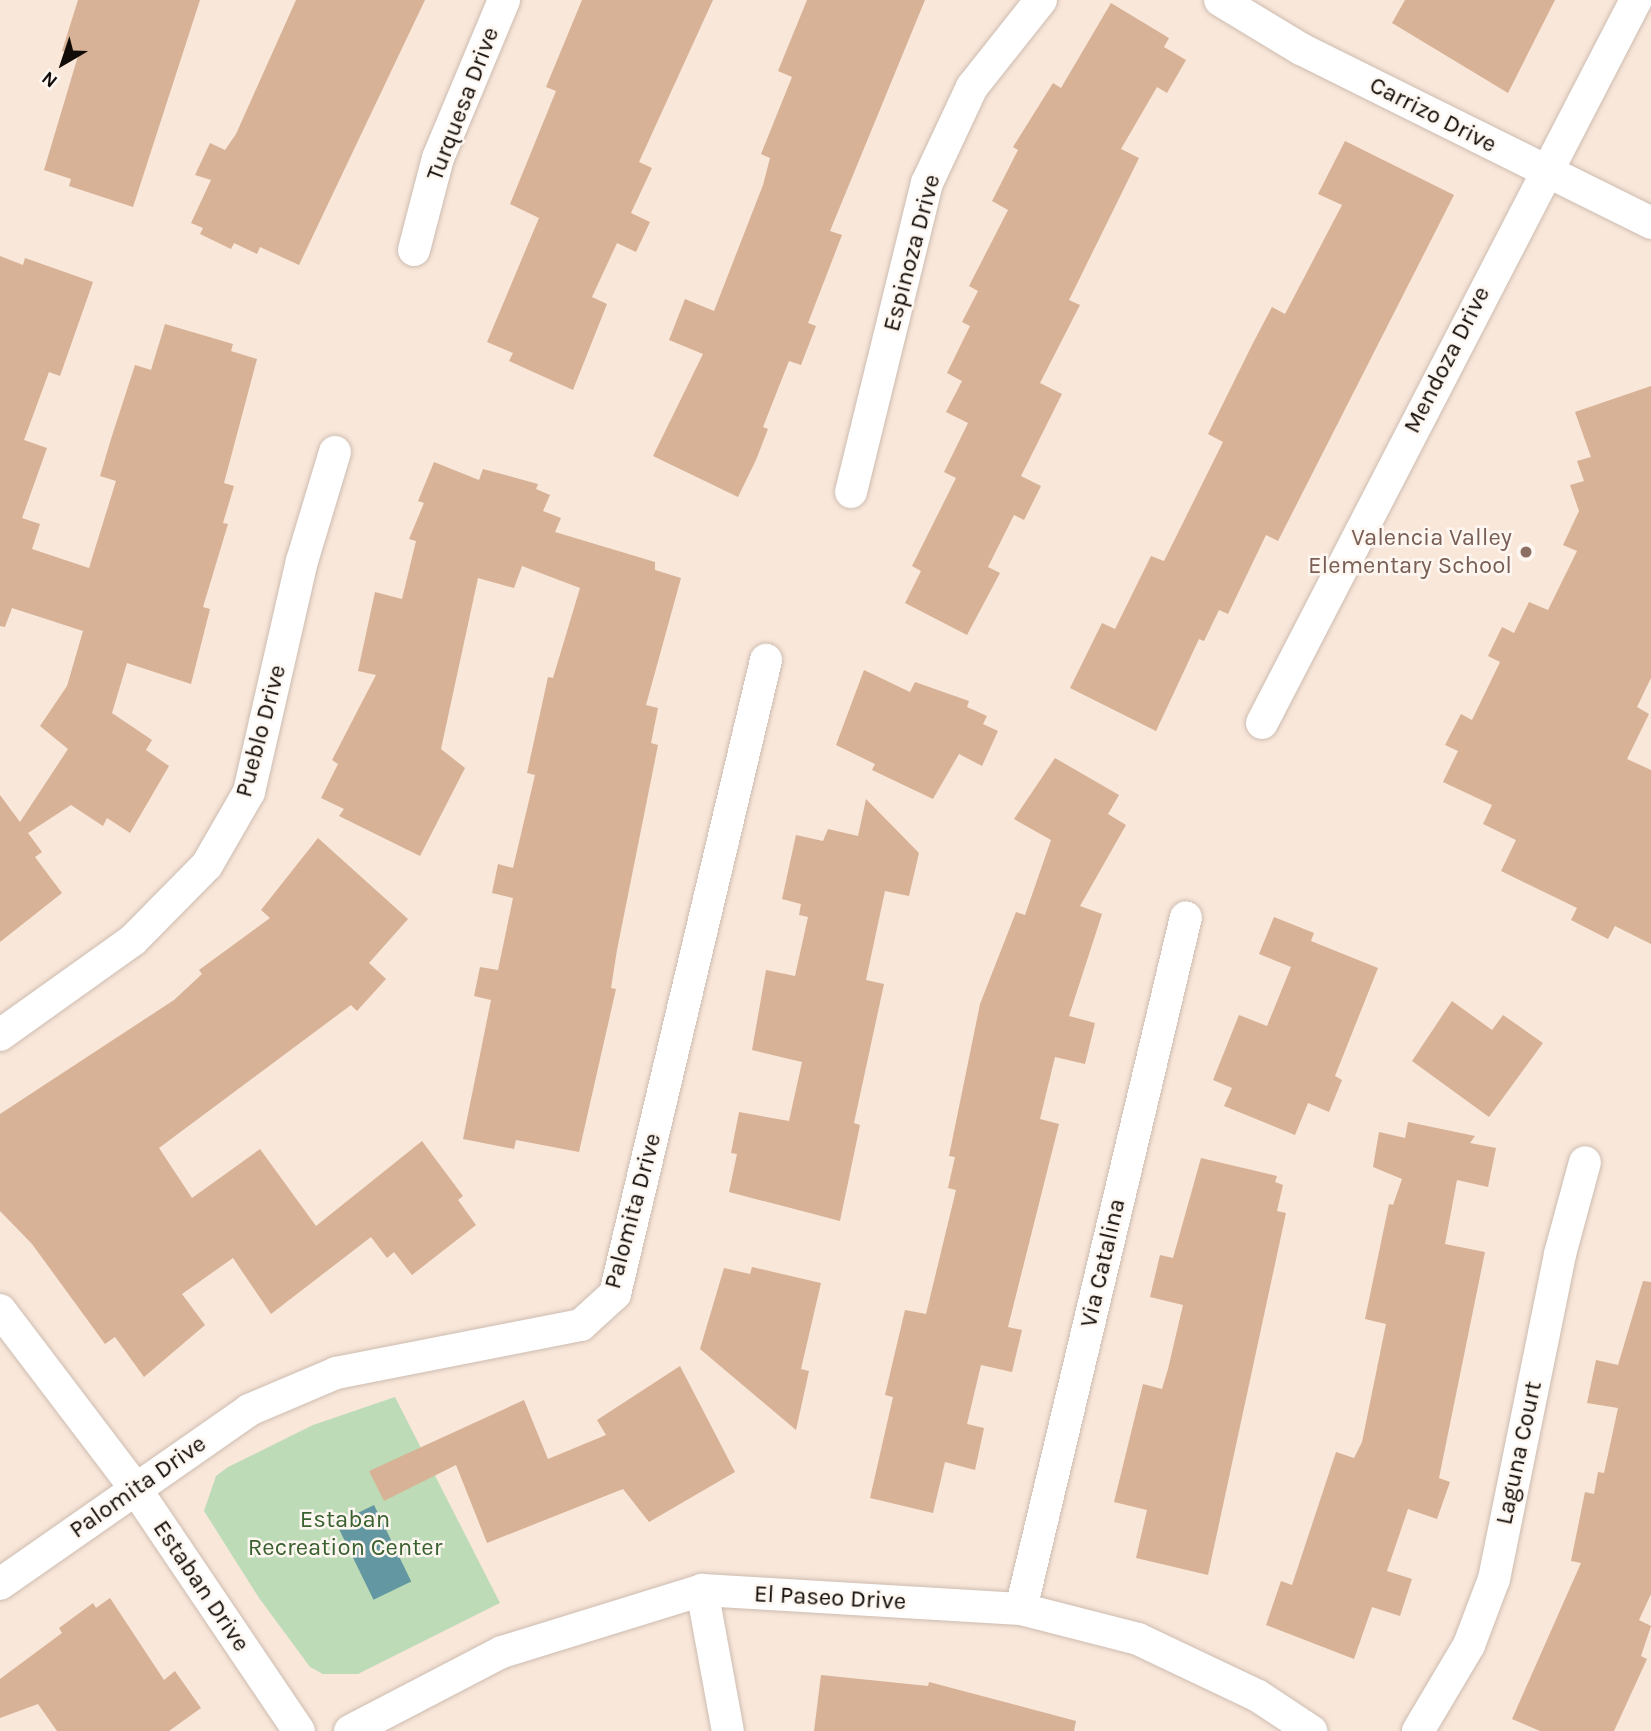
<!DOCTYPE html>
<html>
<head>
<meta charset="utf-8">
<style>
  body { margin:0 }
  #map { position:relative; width:1651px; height:1731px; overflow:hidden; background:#f9e7da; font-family:Karla,sans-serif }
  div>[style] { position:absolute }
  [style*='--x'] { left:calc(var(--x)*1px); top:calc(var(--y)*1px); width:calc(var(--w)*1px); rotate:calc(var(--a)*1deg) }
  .green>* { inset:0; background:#bedbb7 }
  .water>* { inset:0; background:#6397a1; transform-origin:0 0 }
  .building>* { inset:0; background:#d7b296 }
  .roads { filter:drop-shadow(0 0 2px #cdbcb0) drop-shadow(0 0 2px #cdbcb0) }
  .minor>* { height:32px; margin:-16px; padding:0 16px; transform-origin:16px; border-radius:16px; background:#fff }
  .dots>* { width:19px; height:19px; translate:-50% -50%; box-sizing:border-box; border:4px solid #fef7f1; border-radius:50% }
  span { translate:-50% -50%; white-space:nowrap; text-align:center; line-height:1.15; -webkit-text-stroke:5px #fef7f1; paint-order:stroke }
  .street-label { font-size:24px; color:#120c08 }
  .education-label { font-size:24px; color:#785e54 }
  .right { translate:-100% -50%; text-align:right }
  .park-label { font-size:24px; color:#3a6130 }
  .north { position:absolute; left:28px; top:28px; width:70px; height:70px; -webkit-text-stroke:5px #fef7f1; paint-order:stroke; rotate:219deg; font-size:19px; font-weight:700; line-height:28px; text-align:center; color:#120c08 }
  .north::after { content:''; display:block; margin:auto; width:24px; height:32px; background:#120c08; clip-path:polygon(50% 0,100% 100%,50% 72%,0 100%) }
</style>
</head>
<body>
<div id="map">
  <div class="green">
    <i style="clip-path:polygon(395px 1397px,500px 1603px,358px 1674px,323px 1674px,310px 1667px,259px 1598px,204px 1511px,216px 1476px,228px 1467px,313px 1425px)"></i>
  </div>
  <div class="water">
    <i style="left:374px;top:1505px;width:85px;height:42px;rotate:64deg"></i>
  </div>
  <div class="building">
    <i style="clip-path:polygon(78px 0,200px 0,133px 207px,69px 186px,71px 179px,44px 170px,78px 56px,62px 51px)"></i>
    <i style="clip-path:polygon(296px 0,425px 0,299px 265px,260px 247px,257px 254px,234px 243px,231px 249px,200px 234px,203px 228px,191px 223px,211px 180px,195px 175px,210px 143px,225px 150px,236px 134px)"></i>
    <i style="clip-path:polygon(582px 0,713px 0,639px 162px,652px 168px,631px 213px,650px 222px,636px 252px,617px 243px,592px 297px,607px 304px,573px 390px,509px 361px,513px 353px,487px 342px,539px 218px,510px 204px,556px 91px,546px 87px)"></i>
    <i style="clip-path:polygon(807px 0,925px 0,830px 231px,842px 235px,808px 323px,816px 326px,801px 365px,789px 361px,763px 427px,768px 429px,756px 460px,738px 497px,653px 456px,703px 354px,669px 340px,685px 299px,714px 311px,763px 185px,770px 158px,761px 154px,792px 77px,778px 71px)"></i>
    <i style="clip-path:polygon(1405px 0,1555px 0,1508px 93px,1392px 23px)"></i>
    <i style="clip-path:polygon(1111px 3px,1169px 38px,1164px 47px,1186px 60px,1167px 93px,1157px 87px,1121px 149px,1139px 158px,1069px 300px,1080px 305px,1040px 383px,1062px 394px,1021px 476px,1041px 486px,1024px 520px,1014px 515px,988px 567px,1000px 573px,967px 635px,905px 603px,921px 571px,912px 566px,956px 478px,944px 472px,968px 423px,946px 412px,962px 381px,947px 373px,970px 326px,962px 322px,978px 291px,969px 286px,1008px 210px,992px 201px,1018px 150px,1013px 147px,1053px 83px,1061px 88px)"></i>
    <i style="clip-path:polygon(1345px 141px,1454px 195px,1278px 541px,1266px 535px,1228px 614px,1219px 610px,1204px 641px,1199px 639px,1156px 731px,1070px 688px,1102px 623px,1115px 629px,1151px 556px,1164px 561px,1223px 442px,1208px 434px,1252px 345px,1272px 307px,1285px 314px,1342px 205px,1318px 194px)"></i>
    <i style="clip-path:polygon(0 256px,23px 265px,25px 258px,93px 282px,60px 376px,49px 372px,24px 440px,47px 448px,22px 518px,40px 524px,32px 549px,89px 568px,116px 481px,100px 476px,111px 439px,135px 365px,151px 370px,165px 324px,233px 344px,231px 351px,257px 359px,224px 483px,234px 486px,223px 523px,228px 524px,203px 607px,210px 609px,191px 684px,127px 663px,112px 713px,152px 740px,146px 750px,169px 766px,130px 833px,107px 818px,103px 826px,71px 805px,28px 833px,42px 852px,35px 857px,62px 893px,0 942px,0 795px,20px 822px,68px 749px,40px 726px,67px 686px,83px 631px,12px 608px,5px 627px,0 626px)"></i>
    <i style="clip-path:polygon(1651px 386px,1651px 678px,1637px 707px,1649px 714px,1627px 759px,1651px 770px,1651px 944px,1615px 926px,1608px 939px,1571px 920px,1577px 908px,1501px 871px,1516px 840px,1483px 824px,1492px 805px,1443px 782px,1458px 751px,1445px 745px,1461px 714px,1472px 720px,1500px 662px,1488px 656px,1502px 627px,1514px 633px,1529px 602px,1548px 610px,1577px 551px,1563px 545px,1579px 511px,1570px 485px,1584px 481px,1577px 461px,1591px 457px,1575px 412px)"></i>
    <i style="clip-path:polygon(434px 462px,479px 480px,483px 469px,538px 484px,536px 489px,550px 495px,543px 511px,561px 518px,555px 532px,655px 562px,655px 570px,681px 578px,646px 705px,658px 708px,651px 743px,658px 745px,617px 950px,611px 988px,616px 989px,579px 1152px,516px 1140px,514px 1149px,463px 1139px,491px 1000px,474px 996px,480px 967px,498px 970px,513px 898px,492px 893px,498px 864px,513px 868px,535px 775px,527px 773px,548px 677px,553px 678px,580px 588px,522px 566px,514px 588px,478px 578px,441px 749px,465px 768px,420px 856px,339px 816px,344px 809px,321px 798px,338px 764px,332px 760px,376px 675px,358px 671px,375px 592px,402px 599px,416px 541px,409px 539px,424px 503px,418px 501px)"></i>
    <i style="clip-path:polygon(864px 670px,910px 692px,915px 682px,969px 701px,967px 707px,987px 716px,983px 724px,998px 731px,982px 766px,959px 754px,933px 799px,872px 770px,875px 764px,836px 745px)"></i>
    <i style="clip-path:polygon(1055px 758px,1119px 795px,1108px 814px,1126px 825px,1080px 906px,1102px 914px,1069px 1016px,1095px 1023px,1085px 1064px,1055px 1057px,1040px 1119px,1059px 1124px,1008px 1327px,1022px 1330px,1012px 1372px,981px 1365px,967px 1424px,984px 1428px,975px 1470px,945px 1462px,933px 1513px,870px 1498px,893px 1397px,885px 1395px,905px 1310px,926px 1314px,956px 1190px,948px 1188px,955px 1157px,949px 1156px,980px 1004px,1016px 912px,1025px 915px,1051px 840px,1014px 819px)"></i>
    <i style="clip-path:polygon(866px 799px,919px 853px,909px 896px,885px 891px,866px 980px,884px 984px,854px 1123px,860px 1125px,840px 1221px,729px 1192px,737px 1154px,731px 1153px,739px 1112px,789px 1121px,802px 1062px,752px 1050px,766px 970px,795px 976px,808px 917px,799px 915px,801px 904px,782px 899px,796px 835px,823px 841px,828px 829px,858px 836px)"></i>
    <i style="clip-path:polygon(318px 838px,408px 919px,369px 963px,386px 979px,357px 1011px,351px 1005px,159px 1148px,192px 1198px,260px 1149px,316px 1226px,422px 1141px,463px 1196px,458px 1200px,476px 1225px,412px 1275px,394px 1252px,387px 1258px,371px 1237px,271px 1314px,233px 1258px,182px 1294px,205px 1325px,144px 1377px,115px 1337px,105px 1344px,32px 1244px,0 1211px,0 1114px,174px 1000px,202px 974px,199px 970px,270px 918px,261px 910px)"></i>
    <i style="clip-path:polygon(1274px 917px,1314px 933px,1311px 941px,1378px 968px,1335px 1076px,1342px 1080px,1329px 1112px,1308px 1103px,1295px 1135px,1224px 1106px,1232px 1088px,1213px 1080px,1239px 1015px,1267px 1026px,1291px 967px,1259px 954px)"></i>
    <i style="clip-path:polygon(1452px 1001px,1492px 1030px,1503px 1015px,1543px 1043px,1489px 1117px,1412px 1061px)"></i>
    <i style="clip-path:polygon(1408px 1122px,1475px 1136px,1470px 1143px,1496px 1148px,1488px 1187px,1457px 1180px,1445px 1244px,1485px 1252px,1439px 1478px,1450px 1482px,1437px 1519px,1408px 1509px,1387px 1571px,1412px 1579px,1400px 1616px,1372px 1607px,1354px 1659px,1266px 1625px,1281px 1581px,1292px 1585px,1336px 1452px,1354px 1458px,1362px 1442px,1386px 1324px,1365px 1319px,1389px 1204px,1393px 1205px,1402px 1179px,1373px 1167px,1379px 1132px,1405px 1138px)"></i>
    <i style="clip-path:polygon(1201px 1158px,1277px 1176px,1275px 1182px,1283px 1185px,1277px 1211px,1286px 1213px,1208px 1575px,1136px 1558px,1147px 1510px,1114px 1502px,1143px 1384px,1162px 1389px,1168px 1369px,1183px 1305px,1150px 1297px,1160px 1255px,1173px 1258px)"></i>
    <i style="clip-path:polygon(752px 1267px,821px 1283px,801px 1369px,809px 1371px,796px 1430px,700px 1349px,724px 1268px,750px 1274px)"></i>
    <i style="clip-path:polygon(1643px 1281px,1651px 1282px,1651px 1594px,1639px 1620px,1651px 1626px,1641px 1656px,1647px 1659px,1614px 1731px,1540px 1731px,1512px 1719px,1581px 1563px,1571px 1561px,1585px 1492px,1594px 1494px,1598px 1472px,1604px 1473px,1618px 1408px,1587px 1403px,1596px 1360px,1618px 1365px)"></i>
    <i style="clip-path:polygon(680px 1366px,735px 1472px,649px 1522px,623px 1489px,487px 1543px,456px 1465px,384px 1501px,369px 1471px,524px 1400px,548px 1459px,606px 1435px,597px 1420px)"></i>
    <i style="clip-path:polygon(110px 1598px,164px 1680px,175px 1671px,201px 1708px,169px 1731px,57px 1731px,38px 1704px,0 1718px,0 1679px,62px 1633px,59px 1628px,93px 1603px,96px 1608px)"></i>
    <i style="clip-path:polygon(821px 1675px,928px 1686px,929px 1682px,1076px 1721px,1074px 1731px,814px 1731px)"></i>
  </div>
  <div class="roads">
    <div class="minor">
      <i style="--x:1220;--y:0;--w:95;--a:31.2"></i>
      <i style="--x:1301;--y:49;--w:391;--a:26.4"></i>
      <i style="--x:414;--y:250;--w:95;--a:-75.4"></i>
      <i style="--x:438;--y:158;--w:171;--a:-67.3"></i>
      <i style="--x:851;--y:492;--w:318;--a:-76.2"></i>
      <i style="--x:927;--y:183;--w:106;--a:-64.9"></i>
      <i style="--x:972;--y:87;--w:111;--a:-51.6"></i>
      <i style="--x:1262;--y:723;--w:814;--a:-62.65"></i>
      <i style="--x:0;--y:1035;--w:163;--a:-35.5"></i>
      <i style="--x:133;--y:940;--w:105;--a:-45.4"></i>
      <i style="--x:207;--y:865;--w:84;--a:-60.1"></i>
      <i style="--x:249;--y:792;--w:237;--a:-77.1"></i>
      <i style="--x:302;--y:561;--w:114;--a:-73.2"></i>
      <i style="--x:0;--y:1310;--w:223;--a:52.8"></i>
      <i style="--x:135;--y:1488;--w:293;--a:56"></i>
      <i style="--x:0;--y:1584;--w:304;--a:-34.9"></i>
      <i style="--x:249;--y:1410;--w:95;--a:-23"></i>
      <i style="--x:336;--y:1373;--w:250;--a:-11.1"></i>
      <i style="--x:581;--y:1325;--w:46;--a:-42.4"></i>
      <i style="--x:615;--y:1294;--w:652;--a:-76.6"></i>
      <i style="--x:702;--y:1590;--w:143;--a:79.6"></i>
      <i style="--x:1021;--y:1609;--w:711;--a:-76.59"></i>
      <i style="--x:350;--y:1731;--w:171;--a:-27.5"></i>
      <i style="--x:502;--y:1652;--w:209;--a:-17.2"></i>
      <i style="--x:702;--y:1590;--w:320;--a:3.4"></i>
      <i style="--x:1021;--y:1609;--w:121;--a:14.4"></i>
      <i style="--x:1138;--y:1639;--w:133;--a:25.4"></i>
      <i style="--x:1258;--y:1696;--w:64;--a:33.4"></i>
      <i style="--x:1418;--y:1731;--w:100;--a:-59.3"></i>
      <i style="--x:1469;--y:1645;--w:71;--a:-69.3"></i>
      <i style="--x:1494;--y:1579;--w:332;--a:-78.5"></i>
      <i style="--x:1560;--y:1254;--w:95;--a:-74.8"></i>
    </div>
  </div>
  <div class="dots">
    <i style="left:1526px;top:552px;background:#8d6e63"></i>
  </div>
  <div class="street-label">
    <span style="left:463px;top:104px;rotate:-69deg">Turquesa Drive</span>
    <span style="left:1433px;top:115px;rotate:27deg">Carrizo Drive</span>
    <span style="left:912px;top:253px;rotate:-75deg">Espinoza Drive</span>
    <span style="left:1447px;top:360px;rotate:-63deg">Mendoza Drive</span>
    <span style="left:261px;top:731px;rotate:-75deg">Pueblo Drive</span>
    <span style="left:633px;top:1211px;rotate:-75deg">Palomita Drive</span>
    <span style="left:1103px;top:1263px;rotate:-77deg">Via Catalina</span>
    <span style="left:1519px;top:1453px;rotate:-78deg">Laguna Court</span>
    <span style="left:138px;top:1487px;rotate:-35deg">Palomita Drive</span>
    <span style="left:201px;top:1586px;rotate:56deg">Estaban Drive</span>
    <span style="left:830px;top:1598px;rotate:3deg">El Paseo Drive</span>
  </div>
  <div class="education-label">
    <span class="right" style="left:1512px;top:552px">Valencia Valley<br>Elementary School</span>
  </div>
  <div class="park-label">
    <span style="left:345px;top:1534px">Estaban<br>Recreation Center</span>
  </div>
  <div class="north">N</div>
</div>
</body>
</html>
